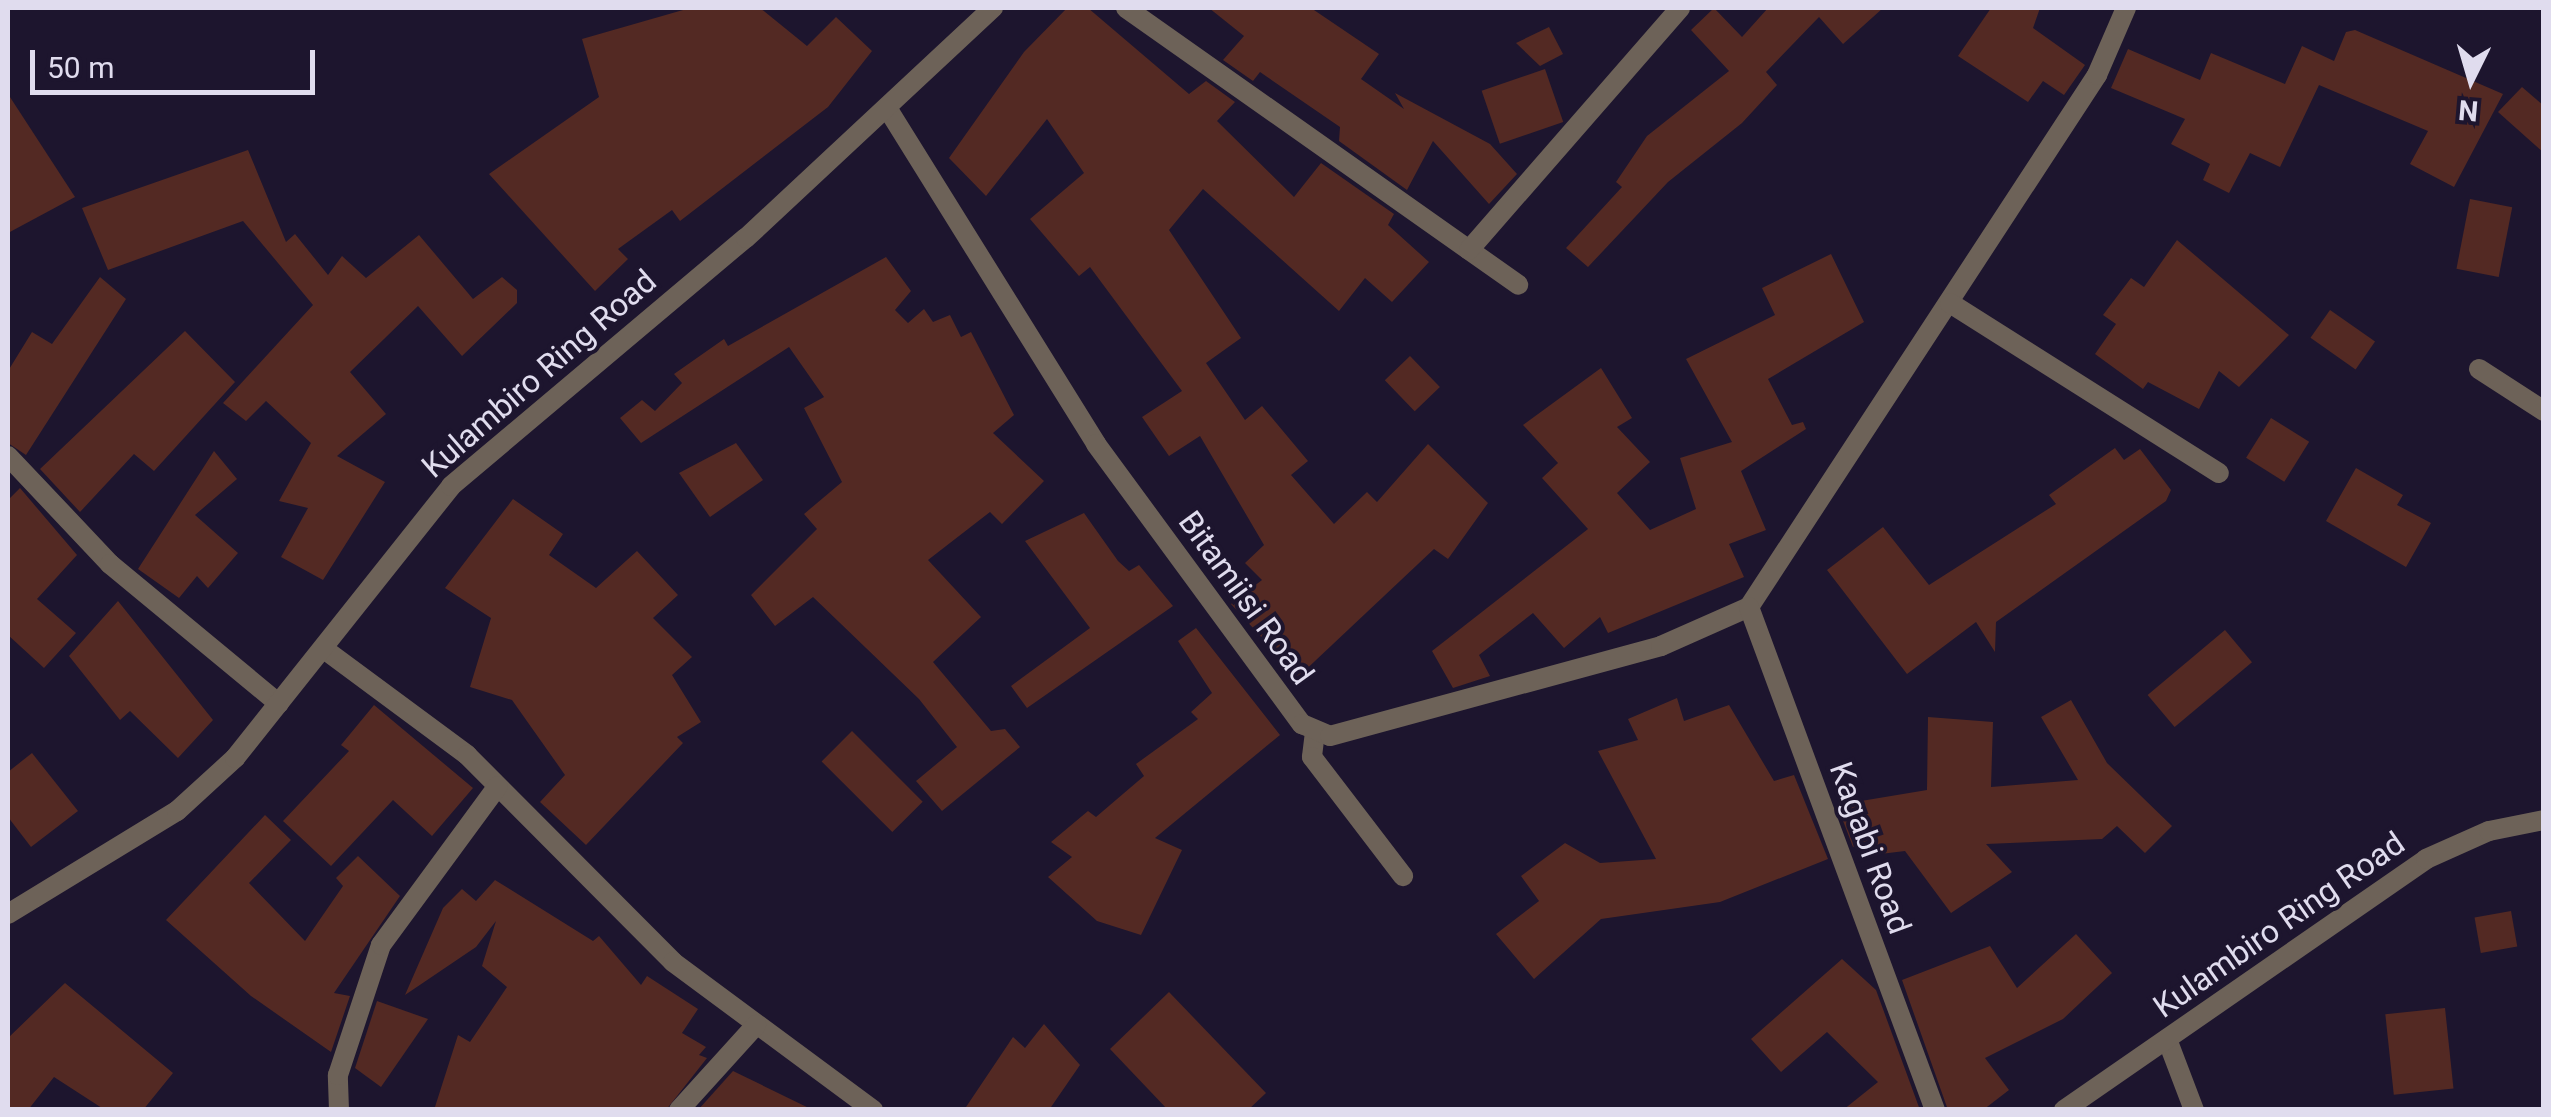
<!DOCTYPE html>
<html>
<head>
<meta charset="utf-8">
<style>
  body { margin:0 }
  #map { position:relative; width:2551px; height:1117px; overflow:hidden; background:#1d152e; font-family:Roboto,sans-serif }
  div>[style] { position:absolute }
  [style*='--x'] { left:calc(var(--x)*1px); top:calc(var(--y)*1px); width:calc(var(--w)*1px); rotate:calc(var(--a)*1deg) }
  .building>* { inset:0; background:#532923; transform-origin:0 0 }
  .service>* { height:20px; margin:-10px; padding:0 10px; transform-origin:10px; border-radius:10px; background:#6d6258 }
  .minor>* { height:20px; margin:-10px; padding:0 10px; transform-origin:10px; border-radius:10px; background:#6d6258 }
  .tertiary>* { height:20px; margin:-10px; padding:0 10px; transform-origin:10px; border-radius:10px; background:#6d6258 }
  span { translate:-50% -50%; white-space:nowrap; text-align:center; line-height:1.15; -webkit-text-stroke:8px #1d152e; paint-order:stroke }
  .street-label { font-size:32px; color:#e0dcee }
  .frame { position:absolute; inset:0; border:10px solid #e0dcee; pointer-events:none }
  .north { position:absolute; left:2421px; top:30px; width:100px; height:100px; -webkit-text-stroke:8px #1d152e; paint-order:stroke; rotate:185deg; font-size:28px; font-weight:700; line-height:40px; text-align:center; color:#e0dcee }
  .north::after { content:''; display:block; margin:auto; width:35px; height:45px; background:#e0dcee; clip-path:polygon(50% 0,100% 100%,50% 72%,0 100%) }
  .scale { position:absolute; left:30px; top:50px; width:285px; height:45px; box-sizing:border-box; border:5px solid #e0dcee; border-top:0; padding-left:12px; font-size:30px; line-height:35px; white-space:nowrap; color:#e0dcee; -webkit-text-stroke:8px #1d152e; paint-order:stroke }
</style>
</head>
<body>
<div id="map">
  <div class="building">
    <i style="clip-path:polygon(690px 8px,760px 8px,807px 46px,836px 17px,872px 51px,828px 107px,680px 221px,672px 210px,618px 249px,628px 259px,595px 291px,489px 174px,599px 97px,582px 39px)"></i>
    <i style="clip-path:polygon(1067px 8px,1088px 8px,1189px 94px,1206px 81px,1235px 102px,1217px 121px,1294px 197px,1321px 163px,1394px 214px,1388px 225px,1429px 262px,1392px 302px,1365px 278px,1339px 311px,1203px 189px,1169px 230px,1241px 338px,1206px 363px,1245px 420px,1262px 406px,1308px 461px,1291px 475px,1334px 524px,1367px 492px,1377px 502px,1428px 444px,1488px 503px,1448px 559px,1434px 549px,1298px 677px,1231px 604px,1262px 580px,1245px 563px,1264px 545px,1200px 436px,1169px 456px,1142px 417px,1182px 391px,1090px 267px,1079px 276px,1030px 219px,1084px 173px,1047px 119px,986px 196px,949px 158px,1024px 52px)"></i>
    <i style="clip-path:polygon(1209px 8px,1311px 8px,1379px 54px,1361px 79px,1404px 109px,1395px 93px,1490px 144px,1517px 174px,1489px 204px,1433px 141px,1407px 190px,1339px 141px,1340px 127px,1260px 72px,1253px 81px,1223px 60px,1244px 36px)"></i>
    <i style="clip-path:polygon(1714px 8px,1742px 37px,1768px 8px,1883px 8px,1843px 44px,1819px 17px,1766px 72px,1777px 85px,1742px 123px,1668px 182px,1588px 267px,1566px 248px,1622px 187px,1616px 182px,1647px 136px,1729px 71px,1691px 30px)"></i>
    <i style="clip-path:polygon(1991px 8px,2040px 8px,2033px 28px,2085px 65px,2064px 95px,2043px 81px,2028px 102px,1958px 56px)"></i>
    <i style="clip-path:polygon(1549px 27px,1563px 54px,1540px 66px,1516px 43px)"></i>
    <i style="clip-path:polygon(2355px 30px,2503px 94px,2454px 187px,2410px 164px,2428px 131px,2319px 85px,2280px 167px,2250px 153px,2229px 193px,2203px 180px,2210px 164px,2171px 144px,2185px 119px,2111px 88px,2128px 49px,2200px 80px,2211px 53px,2285px 84px,2302px 46px,2334px 61px,2346px 32px)"></i>
    <i style="left:1545px;top:69px;width:56px;height:67px;rotate:71deg"></i>
    <i style="clip-path:polygon(2522px 87px,2544px 106px,2544px 153px,2498px 112px)"></i>
    <i style="clip-path:polygon(8px 94px,75px 197px,8px 233px)"></i>
    <i style="clip-path:polygon(248px 150px,286px 242px,295px 234px,328px 275px,342px 256px,366px 278px,419px 235px,473px 299px,502px 277px,517px 290px,517px 303px,462px 356px,418px 306px,350px 372px,386px 414px,337px 456px,385px 482px,323px 580px,281px 557px,308px 508px,279px 501px,311px 443px,266px 401px,246px 421px,223px 403px,313px 305px,243px 221px,108px 270px,82px 208px)"></i>
    <i style="left:2470px;top:199px;width:43px;height:71px;rotate:11deg"></i>
    <i style="clip-path:polygon(2177px 240px,2289px 335px,2239px 387px,2219px 371px,2199px 409px,2148px 382px,2143px 389px,2095px 354px,2116px 324px,2103px 315px,2131px 278px,2144px 287px)"></i>
    <i style="clip-path:polygon(1831px 254px,1864px 322px,1768px 379px,1792px 425px,1803px 422px,1806px 429px,1741px 471px,1766px 530px,1729px 544px,1744px 577px,1608px 633px,1600px 617px,1564px 648px,1533px 613px,1479px 655px,1490px 676px,1453px 688px,1432px 651px,1588px 529px,1542px 478px,1558px 463px,1523px 425px,1601px 368px,1632px 418px,1617px 427px,1650px 462px,1617px 493px,1650px 530px,1696px 509px,1680px 458px,1732px 442px,1686px 359px,1775px 315px,1762px 288px)"></i>
    <i style="clip-path:polygon(886px 257px,911px 291px,895px 310px,908px 323px,924px 309px,933px 322px,950px 315px,961px 337px,971px 332px,1014px 415px,993px 433px,1044px 481px,1002px 524px,990px 512px,928px 560px,981px 617px,933px 662px,991px 731px,1005px 729px,1020px 747px,942px 811px,916px 781px,957px 747px,919px 699px,813px 597px,775px 626px,751px 595px,817px 529px,804px 514px,842px 482px,804px 408px,824px 397px,789px 347px,641px 443px,620px 418px,642px 400px,655px 411px,682px 383px,674px 374px,724px 339px,728px 346px)"></i>
    <i style="clip-path:polygon(100px 277px,126px 299px,26px 455px,8px 443px,8px 371px,32px 332px,52px 344px)"></i>
    <i style="left:2330px;top:310px;width:55px;height:34px;rotate:35deg"></i>
    <i style="clip-path:polygon(185px 331px,235px 382px,154px 471px,134px 454px,80px 512px,40px 469px)"></i>
    <i style="left:1410px;top:356px;width:43px;height:35px;rotate:46deg"></i>
    <i style="left:2271px;top:418px;width:45px;height:47px;rotate:32deg"></i>
    <i style="clip-path:polygon(736px 443px,763px 480px,710px 517px,679px 473px)"></i>
    <i style="clip-path:polygon(2115px 448px,2124px 460px,2140px 449px,2171px 490px,2166px 501px,1996px 622px,1995px 652px,1976px 622px,1907px 674px,1827px 570px,1883px 527px,1929px 585px,2056px 504px,2049px 495px)"></i>
    <i style="clip-path:polygon(214px 451px,237px 479px,195px 515px,238px 553px,208px 588px,197px 576px,179px 598px,138px 569px)"></i>
    <i style="clip-path:polygon(2356px 468px,2403px 495px,2397px 505px,2431px 523px,2406px 567px,2326px 521px)"></i>
    <i style="clip-path:polygon(20px 488px,77px 555px,37px 599px,76px 633px,44px 668px,8px 635px,8px 500px)"></i>
    <i style="clip-path:polygon(513px 499px,563px 534px,549px 555px,596px 588px,637px 551px,678px 595px,653px 618px,692px 657px,672px 675px,701px 722px,677px 737px,683px 743px,586px 845px,540px 802px,565px 775px,512px 700px,470px 687px,491px 618px,445px 588px)"></i>
    <i style="clip-path:polygon(1084px 513px,1118px 561px,1129px 571px,1139px 565px,1173px 606px,1027px 708px,1011px 686px,1090px 628px,1025px 541px)"></i>
    <i style="clip-path:polygon(118px 601px,213px 720px,178px 758px,130px 711px,120px 720px,69px 656px)"></i>
    <i style="clip-path:polygon(1196px 628px,1280px 735px,1155px 838px,1182px 850px,1141px 935px,1097px 921px,1048px 877px,1072px 857px,1051px 842px,1088px 811px,1096px 817px,1144px 776px,1136px 764px,1198px 719px,1191px 712px,1212px 693px,1178px 641px)"></i>
    <i style="left:2225px;top:630px;width:42px;height:101px;rotate:50deg"></i>
    <i style="clip-path:polygon(1677px 698px,1684px 721px,1729px 705px,1774px 781px,1794px 775px,1828px 859px,1720px 902px,1601px 919px,1534px 979px,1496px 934px,1539px 901px,1521px 876px,1565px 843px,1600px 863px,1656px 859px,1598px 751px,1638px 740px,1628px 719px)"></i>
    <i style="clip-path:polygon(2071px 700px,2107px 763px,2172px 826px,2145px 853px,2117px 826px,2102px 839px,1986px 844px,2012px 872px,1951px 913px,1905px 851px,1872px 855px,1869px 840px,1853px 847px,1837px 805px,1927px 790px,1928px 717px,1993px 722px,1991px 787px,2078px 780px,2041px 717px)"></i>
    <i style="clip-path:polygon(374px 705px,473px 788px,432px 836px,393px 800px,331px 866px,283px 821px,349px 751px,341px 745px)"></i>
    <i style="left:852px;top:731px;width:100px;height:43px;rotate:45deg"></i>
    <i style="clip-path:polygon(32px 753px,78px 811px,31px 847px,8px 817px,8px 772px)"></i>
    <i style="clip-path:polygon(265px 815px,291px 840px,249px 883px,305px 941px,343px 886px,336px 878px,358px 856px,400px 896px,334px 993px,350px 996px,331px 1052px,251px 996px,166px 920px)"></i>
    <i style="clip-path:polygon(495px 880px,593px 941px,599px 936px,641px 985px,647px 976px,698px 1009px,682px 1033px,706px 1047px,699px 1055px,707px 1058px,666px 1110px,434px 1110px,458px 1035px,470px 1042px,507px 987px,482px 966px,496px 921px,476px 947px,405px 995px,443px 908px,462px 889px,476px 901px)"></i>
    <i style="left:2511px;top:911px;width:36px;height:37px;rotate:80deg"></i>
    <i style="clip-path:polygon(2076px 934px,2112px 973px,2063px 1019px,1985px 1058px,2009px 1090px,1983px 1110px,1948px 1110px,1902px 980px,1990px 946px,2017px 988px)"></i>
    <i style="clip-path:polygon(1842px 959px,1876px 990px,1920px 1110px,1843px 1110px,1878px 1082px,1827px 1032px,1781px 1072px,1751px 1039px)"></i>
    <i style="clip-path:polygon(65px 983px,173px 1073px,143px 1110px,105px 1110px,54px 1077px,28px 1110px,8px 1110px,8px 1038px)"></i>
    <i style="clip-path:polygon(1169px 992px,1266px 1093px,1248px 1110px,1168px 1110px,1110px 1049px)"></i>
    <i style="clip-path:polygon(377px 1001px,428px 1019px,381px 1087px,355px 1068px)"></i>
    <i style="left:2445px;top:1008px;width:81px;height:60px;rotate:84deg"></i>
    <i style="clip-path:polygon(1044px 1024px,1080px 1065px,1049px 1110px,964px 1110px,1013px 1037px,1025px 1048px)"></i>
    <i style="clip-path:polygon(733px 1071px,813px 1110px,698px 1110px)"></i>
  </div>
  <div class="service">
    <i style="--x:1315;--y:732;--w:25;--a:97"></i>
    <i style="--x:1312;--y:757;--w:150;--a:52.6"></i>
    <i style="--x:2167;--y:1039;--w:76;--a:69.2"></i>
  </div>
  <div class="minor">
    <i style="--x:1126;--y:8;--w:480;--a:35.2"></i>
    <i style="--x:889;--y:111;--w:392;--a:58.1"></i>
    <i style="--x:1096;--y:444;--w:348;--a:53.7"></i>
    <i style="--x:1302;--y:724;--w:30;--a:23"></i>
    <i style="--x:1330;--y:736;--w:343;--a:-15.2"></i>
    <i style="--x:1661;--y:646;--w:96;--a:-23.9"></i>
    <i style="--x:1749;--y:607;--w:636;--a:-56.81"></i>
    <i style="--x:2097;--y:75;--w:73;--a:-66.6"></i>
    <i style="--x:1469;--y:250;--w:321;--a:-48.9"></i>
    <i style="--x:1950;--y:303;--w:318;--a:32.3"></i>
    <i style="--x:2479;--y:369;--w:77;--a:32.9"></i>
    <i style="--x:8;--y:456;--w:149;--a:46.6"></i>
    <i style="--x:110;--y:564;--w:219;--a:39.6"></i>
    <i style="--x:1749;--y:607;--w:536;--a:69.71"></i>
    <i style="--x:324;--y:649;--w:178;--a:36.5"></i>
    <i style="--x:467;--y:755;--w:292;--a:45.1"></i>
    <i style="--x:673;--y:962;--w:249;--a:36.5"></i>
    <i style="--x:339;--y:1110;--w:35;--a:-92"></i>
    <i style="--x:338;--y:1075;--w:137;--a:-71.7"></i>
    <i style="--x:381;--y:945;--w:197;--a:-53.7"></i>
    <i style="--x:679;--y:1110;--w:115;--a:-47.8"></i>
    <i style="--x:2064;--y:1110;--w:441;--a:-34.7"></i>
    <i style="--x:2426;--y:859;--w:69;--a:-24"></i>
    <i style="--x:2489;--y:831;--w:56;--a:-11.3"></i>
  </div>
  <div class="tertiary">
    <i style="--x:8;--y:914;--w:198;--a:-31.4"></i>
    <i style="--x:177;--y:811;--w:79;--a:-42.4"></i>
    <i style="--x:235;--y:758;--w:347;--a:-51.5"></i>
    <i style="--x:451;--y:486;--w:385;--a:-40.1"></i>
    <i style="--x:746;--y:238;--w:338;--a:-43"></i>
  </div>
  <div class="street-label">
    <span style="left:539px;top:374px;rotate:-41deg">Kulambiro Ring Road</span>
    <span style="left:1246px;top:598px;rotate:54deg">Bitamiisi Road</span>
    <span style="left:1870px;top:848px;rotate:70deg">Kagabi Road</span>
    <span style="left:2279px;top:925px;rotate:-35deg">Kulambiro Ring Road</span>
  </div>
  <div class="frame"></div>
  <div class="north">N</div>
  <div class="scale">50 m</div>
</div>
</body>
</html>
